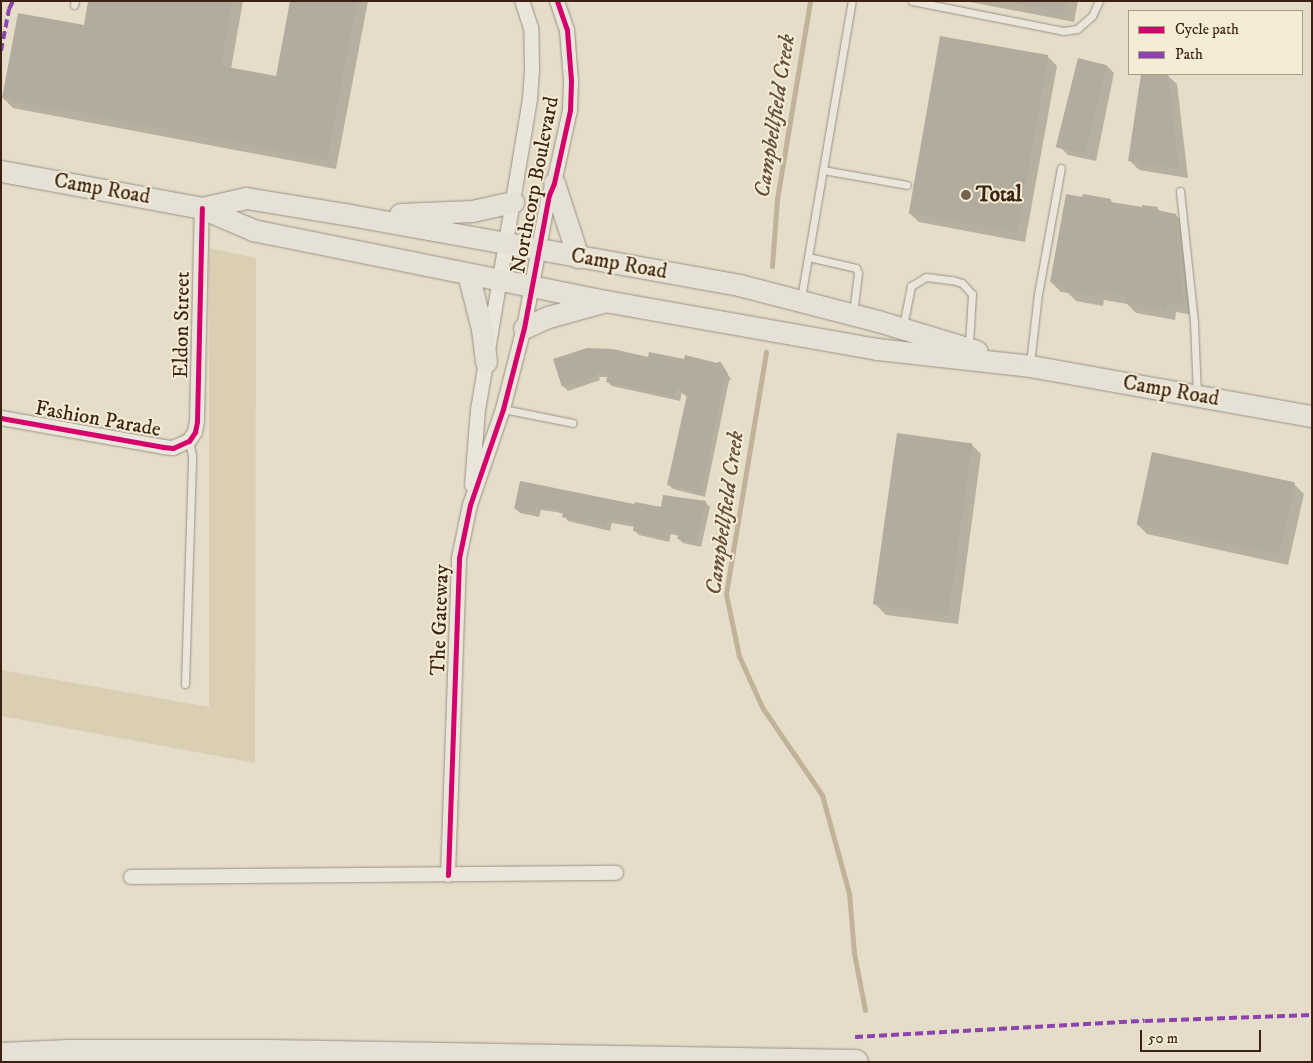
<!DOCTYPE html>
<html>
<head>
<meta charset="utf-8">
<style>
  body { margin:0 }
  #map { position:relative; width:1313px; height:1063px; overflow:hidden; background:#e5ddc9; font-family:"IM FELL DW Pica",serif }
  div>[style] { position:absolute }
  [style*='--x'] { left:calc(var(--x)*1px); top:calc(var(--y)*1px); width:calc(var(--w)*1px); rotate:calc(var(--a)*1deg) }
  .green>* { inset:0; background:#daceb3 }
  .shadow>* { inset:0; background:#0003 }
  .stream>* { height:5px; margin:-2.5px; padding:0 2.5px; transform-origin:2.5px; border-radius:2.5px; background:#c1b399 }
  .building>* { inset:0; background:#b3ac9e; transform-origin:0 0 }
  .roads { filter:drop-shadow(0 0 1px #999184) drop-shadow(0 0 1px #999184) }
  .lane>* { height:7px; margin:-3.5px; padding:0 3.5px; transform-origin:3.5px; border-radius:3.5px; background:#eae6dc }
  .street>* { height:14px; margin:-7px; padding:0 7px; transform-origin:7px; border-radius:7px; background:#eae6dc }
  .primary>* { height:21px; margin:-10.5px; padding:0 10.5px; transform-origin:10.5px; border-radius:10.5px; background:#e6e1d7 }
  .highway>* { height:25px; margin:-12.5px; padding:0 12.5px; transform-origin:12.5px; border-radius:12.5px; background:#e6e1d7 }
  .quiet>* { height:4px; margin-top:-2px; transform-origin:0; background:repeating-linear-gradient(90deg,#8e44ad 0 8px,transparent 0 12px) }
  .cycleway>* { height:5px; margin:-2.5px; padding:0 2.5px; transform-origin:2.5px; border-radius:2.5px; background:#d6006c }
  .dots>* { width:14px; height:14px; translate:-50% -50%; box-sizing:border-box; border:2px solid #f5ecd5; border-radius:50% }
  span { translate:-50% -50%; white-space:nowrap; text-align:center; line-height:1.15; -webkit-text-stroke:4px #f5ecd5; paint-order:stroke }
  .street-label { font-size:21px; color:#3b2212 }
  .poi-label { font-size:21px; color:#3b2212; font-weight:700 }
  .left { translate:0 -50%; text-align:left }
  .water-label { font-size:22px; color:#654e3a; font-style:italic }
  .frame { position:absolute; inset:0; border:2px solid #3b2212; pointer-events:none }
  .legend { position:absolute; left:1128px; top:10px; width:175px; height:65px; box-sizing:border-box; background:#f5ecd5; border:1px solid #ab9b87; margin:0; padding:6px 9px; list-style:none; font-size:15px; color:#3b2212 }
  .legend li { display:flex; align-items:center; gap:10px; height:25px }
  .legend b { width:25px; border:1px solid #ab9b87 }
  .scale { position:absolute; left:1140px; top:1030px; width:121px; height:22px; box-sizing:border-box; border:2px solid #3b2212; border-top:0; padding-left:6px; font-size:15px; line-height:18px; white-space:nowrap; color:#3b2212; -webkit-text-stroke:4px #f5ecd5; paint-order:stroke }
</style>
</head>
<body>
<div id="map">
  <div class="green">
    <i style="clip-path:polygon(209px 248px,256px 258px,255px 763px,1px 716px,1px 670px,209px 707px)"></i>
  </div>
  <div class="shadow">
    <i style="clip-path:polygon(89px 1px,243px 1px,231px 69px,277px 78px,292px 1px,368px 1px,336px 169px,13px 108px,3px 98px,85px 27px)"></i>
    <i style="clip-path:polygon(965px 1px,1078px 1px,1074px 22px)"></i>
    <i style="clip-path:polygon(1047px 56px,1057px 66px,1025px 242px,919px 222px,909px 213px)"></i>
    <i style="clip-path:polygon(1107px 66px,1114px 73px,1096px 161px,1068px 155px,1061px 148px)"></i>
    <i style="clip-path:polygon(1143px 74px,1167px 75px,1177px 84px,1188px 178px,1139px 170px,1129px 160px)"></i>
    <i style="clip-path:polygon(1110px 200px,1114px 204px,1143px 209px,1157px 208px,1161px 212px,1176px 215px,1185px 225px,1193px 315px,1176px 312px,1175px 320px,1136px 313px,1127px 304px,1104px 300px,1103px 306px,1076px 301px,1068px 293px,1061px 292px,1051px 282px)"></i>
    <i style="clip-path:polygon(649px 358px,717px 364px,720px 363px,731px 379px,729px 381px,705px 497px,673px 489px,668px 484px,688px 398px,682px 392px,680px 401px,612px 386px,607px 381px,608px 377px,599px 377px,600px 380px,568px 391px,563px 386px,555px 360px)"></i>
    <i style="clip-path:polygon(971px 444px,981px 454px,958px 624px,886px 615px,876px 605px)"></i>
    <i style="clip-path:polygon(521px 483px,635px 506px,662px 509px,705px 502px,710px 507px,701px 547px,683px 543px,679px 539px,679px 536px,671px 534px,669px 542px,639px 535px,634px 530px,635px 527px,612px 523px,610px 531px,568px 521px,564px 516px,564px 514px,556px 512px,541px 510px,539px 517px,520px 513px,515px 508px)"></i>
    <i style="clip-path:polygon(1294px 484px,1304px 494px,1288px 565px,1147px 534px,1137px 524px)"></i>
  </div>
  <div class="stream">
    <i style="--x:772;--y:266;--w:67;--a:-85.7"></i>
    <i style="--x:777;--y:199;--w:201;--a:-80.5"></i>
    <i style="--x:766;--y:352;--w:245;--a:99.4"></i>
    <i style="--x:726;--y:594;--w:63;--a:78.2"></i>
    <i style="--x:739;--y:656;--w:56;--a:65.7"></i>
    <i style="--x:762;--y:707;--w:107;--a:55.7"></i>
    <i style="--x:822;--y:795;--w:102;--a:74.6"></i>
    <i style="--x:849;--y:893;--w:60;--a:85.2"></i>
    <i style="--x:854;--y:953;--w:58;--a:79.1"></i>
  </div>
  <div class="building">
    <i style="clip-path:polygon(88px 1px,232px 1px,221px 66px,276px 76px,290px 1px,357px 1px,327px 160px,2px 98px,18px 13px,84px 25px)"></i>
    <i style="clip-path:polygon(1007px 1px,1067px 1px,1064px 13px)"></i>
    <i style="left:940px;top:36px;width:110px;height:180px;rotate:10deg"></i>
    <i style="left:1078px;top:58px;width:30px;height:92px;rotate:14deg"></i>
    <i style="clip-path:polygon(1141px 74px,1168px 74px,1179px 169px,1128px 161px)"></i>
    <i style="clip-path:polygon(1066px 194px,1082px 197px,1083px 194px,1111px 199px,1111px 202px,1142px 207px,1142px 205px,1158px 207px,1157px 210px,1176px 214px,1184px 306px,1167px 303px,1166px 310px,1125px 303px,1126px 296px,1095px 291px,1094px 296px,1065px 292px,1066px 285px,1050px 282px)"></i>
    <i style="clip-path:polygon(587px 348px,613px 349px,648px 357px,649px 352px,684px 359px,685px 355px,717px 363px,720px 361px,728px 374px,725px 376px,701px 493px,667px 485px,687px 395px,682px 394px,683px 389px,677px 388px,675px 397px,606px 382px,608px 372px,595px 373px,596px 376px,562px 387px,553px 359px)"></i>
    <i style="left:897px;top:433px;width:76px;height:173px;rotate:8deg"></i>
    <i style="left:1152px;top:452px;width:146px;height:74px;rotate:12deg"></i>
    <i style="clip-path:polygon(520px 481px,634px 504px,635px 502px,661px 507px,663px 495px,706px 501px,696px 543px,677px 539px,679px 533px,667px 530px,665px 538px,633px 531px,634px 524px,621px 521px,607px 519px,606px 527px,562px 517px,564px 511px,551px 508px,536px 506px,535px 513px,514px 509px)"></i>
  </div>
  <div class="roads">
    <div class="lane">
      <i style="--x:912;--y:1;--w:154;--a:11.2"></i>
      <i style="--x:1063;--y:31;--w:14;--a:-8"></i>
      <i style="--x:1077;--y:29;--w:20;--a:-41"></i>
      <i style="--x:1092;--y:16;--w:17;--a:-65"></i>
      <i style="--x:74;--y:5;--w:4;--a:-76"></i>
      <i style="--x:823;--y:170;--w:85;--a:10.1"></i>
      <i style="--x:1180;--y:191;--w:132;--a:83.9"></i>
      <i style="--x:1194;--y:322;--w:71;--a:87.6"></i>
      <i style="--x:808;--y:257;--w:49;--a:12.9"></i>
      <i style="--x:856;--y:268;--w:5;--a:68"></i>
      <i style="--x:858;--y:273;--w:38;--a:97"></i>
      <i style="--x:801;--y:298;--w:301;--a:-80.3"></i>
      <i style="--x:903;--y:326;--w:41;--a:-78.7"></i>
      <i style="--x:911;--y:286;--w:17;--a:-31"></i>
      <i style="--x:926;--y:277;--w:26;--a:7"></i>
      <i style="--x:952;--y:280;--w:10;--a:17"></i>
      <i style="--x:962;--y:283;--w:15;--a:48"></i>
      <i style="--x:972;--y:294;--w:51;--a:93.4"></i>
      <i style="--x:1030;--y:363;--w:69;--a:-83.4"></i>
      <i style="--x:1038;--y:294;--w:128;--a:-79.7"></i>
      <i style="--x:503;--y:409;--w:71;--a:11.3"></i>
      <i style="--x:185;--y:684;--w:228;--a:-88.2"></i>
      <i style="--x:192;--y:456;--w:15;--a:-101"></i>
    </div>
    <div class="street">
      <i style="--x:1;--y:418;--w:165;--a:10.1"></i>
      <i style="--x:163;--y:447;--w:10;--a:6"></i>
      <i style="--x:173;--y:448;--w:17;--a:-24"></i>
      <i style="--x:189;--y:441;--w:11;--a:-56"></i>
      <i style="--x:195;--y:432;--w:10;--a:-79"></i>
      <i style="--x:197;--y:422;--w:214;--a:-88.7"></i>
      <i style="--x:472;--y:485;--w:75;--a:-85.4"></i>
      <i style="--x:478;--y:410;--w:315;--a:-80.5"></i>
      <i style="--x:530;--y:99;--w:32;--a:-86"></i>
      <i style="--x:532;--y:67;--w:39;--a:-91"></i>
      <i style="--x:531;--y:28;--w:28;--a:-108"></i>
      <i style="--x:448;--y:875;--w:317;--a:-88"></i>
      <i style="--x:459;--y:558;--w:54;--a:-78.3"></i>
      <i style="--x:470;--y:505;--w:102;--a:-71"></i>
      <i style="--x:503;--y:409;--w:84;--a:-75.5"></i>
      <i style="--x:524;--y:328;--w:135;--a:-79.4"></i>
      <i style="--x:549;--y:195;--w:13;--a:-67"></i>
      <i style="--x:554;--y:183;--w:75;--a:-77.6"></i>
      <i style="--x:570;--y:110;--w:30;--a:-88"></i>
      <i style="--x:571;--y:80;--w:50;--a:-94.6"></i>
      <i style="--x:567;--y:30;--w:31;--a:-109"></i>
      <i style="--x:131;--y:877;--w:485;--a:-0.5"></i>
    </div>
    <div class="primary">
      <i style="--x:1;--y:171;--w:204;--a:10.4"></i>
      <i style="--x:202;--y:208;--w:56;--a:23.3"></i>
      <i style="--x:253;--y:230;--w:359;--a:11.4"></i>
      <i style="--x:605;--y:301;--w:276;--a:10"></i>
      <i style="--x:877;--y:349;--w:154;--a:6.3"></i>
      <i style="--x:1030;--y:366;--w:286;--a:10.1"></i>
      <i style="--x:554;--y:183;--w:78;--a:72"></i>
      <i style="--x:202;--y:208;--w:45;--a:-12.8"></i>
      <i style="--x:246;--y:198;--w:105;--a:9.3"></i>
      <i style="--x:350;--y:215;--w:395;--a:10.2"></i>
      <i style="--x:739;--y:285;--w:144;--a:14.5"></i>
      <i style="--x:878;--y:321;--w:103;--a:16.9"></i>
      <i style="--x:400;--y:214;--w:72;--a:-2.4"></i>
      <i style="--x:472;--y:211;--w:42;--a:-12.4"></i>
      <i style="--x:468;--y:274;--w:57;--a:75.7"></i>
      <i style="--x:482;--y:329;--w:33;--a:83"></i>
      <i style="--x:524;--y:328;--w:26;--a:-25"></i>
      <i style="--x:548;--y:317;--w:57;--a:-15.3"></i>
    </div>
    <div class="highway">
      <i style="--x:1;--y:1055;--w:68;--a:-2.5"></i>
      <i style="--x:69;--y:1052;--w:199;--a:0"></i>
      <i style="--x:268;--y:1052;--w:587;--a:0.98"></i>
    </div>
  </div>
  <div class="quiet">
    <i style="--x:1;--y:51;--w:43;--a:-79.2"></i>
    <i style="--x:9;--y:9;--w:9;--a:-63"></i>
    <i style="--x:855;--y:1037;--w:290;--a:-3.2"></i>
    <i style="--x:1145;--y:1021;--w:167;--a:-2.1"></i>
  </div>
  <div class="cycleway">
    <i style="--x:1;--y:418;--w:165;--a:10.1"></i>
    <i style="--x:163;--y:447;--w:10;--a:6"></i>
    <i style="--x:173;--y:448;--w:17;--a:-24"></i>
    <i style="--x:189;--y:441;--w:11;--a:-56"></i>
    <i style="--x:195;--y:432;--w:10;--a:-79"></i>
    <i style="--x:197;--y:422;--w:214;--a:-88.7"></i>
    <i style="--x:448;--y:875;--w:317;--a:-88"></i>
    <i style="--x:459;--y:558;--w:54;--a:-78.3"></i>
    <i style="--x:470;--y:505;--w:102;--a:-71"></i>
    <i style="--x:503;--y:409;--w:84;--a:-75.5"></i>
    <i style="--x:524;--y:328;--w:135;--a:-79.4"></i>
    <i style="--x:549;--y:195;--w:13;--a:-67"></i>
    <i style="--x:554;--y:183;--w:75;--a:-77.6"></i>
    <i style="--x:570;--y:110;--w:30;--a:-88"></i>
    <i style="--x:571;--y:80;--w:50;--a:-94.6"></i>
    <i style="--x:567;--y:30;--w:31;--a:-109"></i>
  </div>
  <div class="dots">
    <i style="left:966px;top:195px;background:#766352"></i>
  </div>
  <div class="street-label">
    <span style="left:535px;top:185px;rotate:-79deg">Northcorp Boulevard</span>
    <span style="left:102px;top:189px;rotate:10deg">Camp Road</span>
    <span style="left:619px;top:264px;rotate:10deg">Camp Road</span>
    <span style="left:182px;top:325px;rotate:-89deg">Eldon Street</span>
    <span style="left:1171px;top:391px;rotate:10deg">Camp Road</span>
    <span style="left:98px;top:419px;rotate:10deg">Fashion Parade</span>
    <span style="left:440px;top:620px;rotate:-88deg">The Gateway</span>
  </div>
  <div class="poi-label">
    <span class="left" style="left:976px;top:195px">Total</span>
  </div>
  <div class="water-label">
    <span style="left:775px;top:116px;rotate:-81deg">Campbellfield Creek</span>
    <span style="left:725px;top:513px;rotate:-82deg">Campbellfield Creek</span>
  </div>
  <div class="frame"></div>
  <ul class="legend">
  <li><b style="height:6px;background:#d6006c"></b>Cycle path</li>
  <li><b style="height:6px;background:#8e44ad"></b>Path</li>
  </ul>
  <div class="scale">50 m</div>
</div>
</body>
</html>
